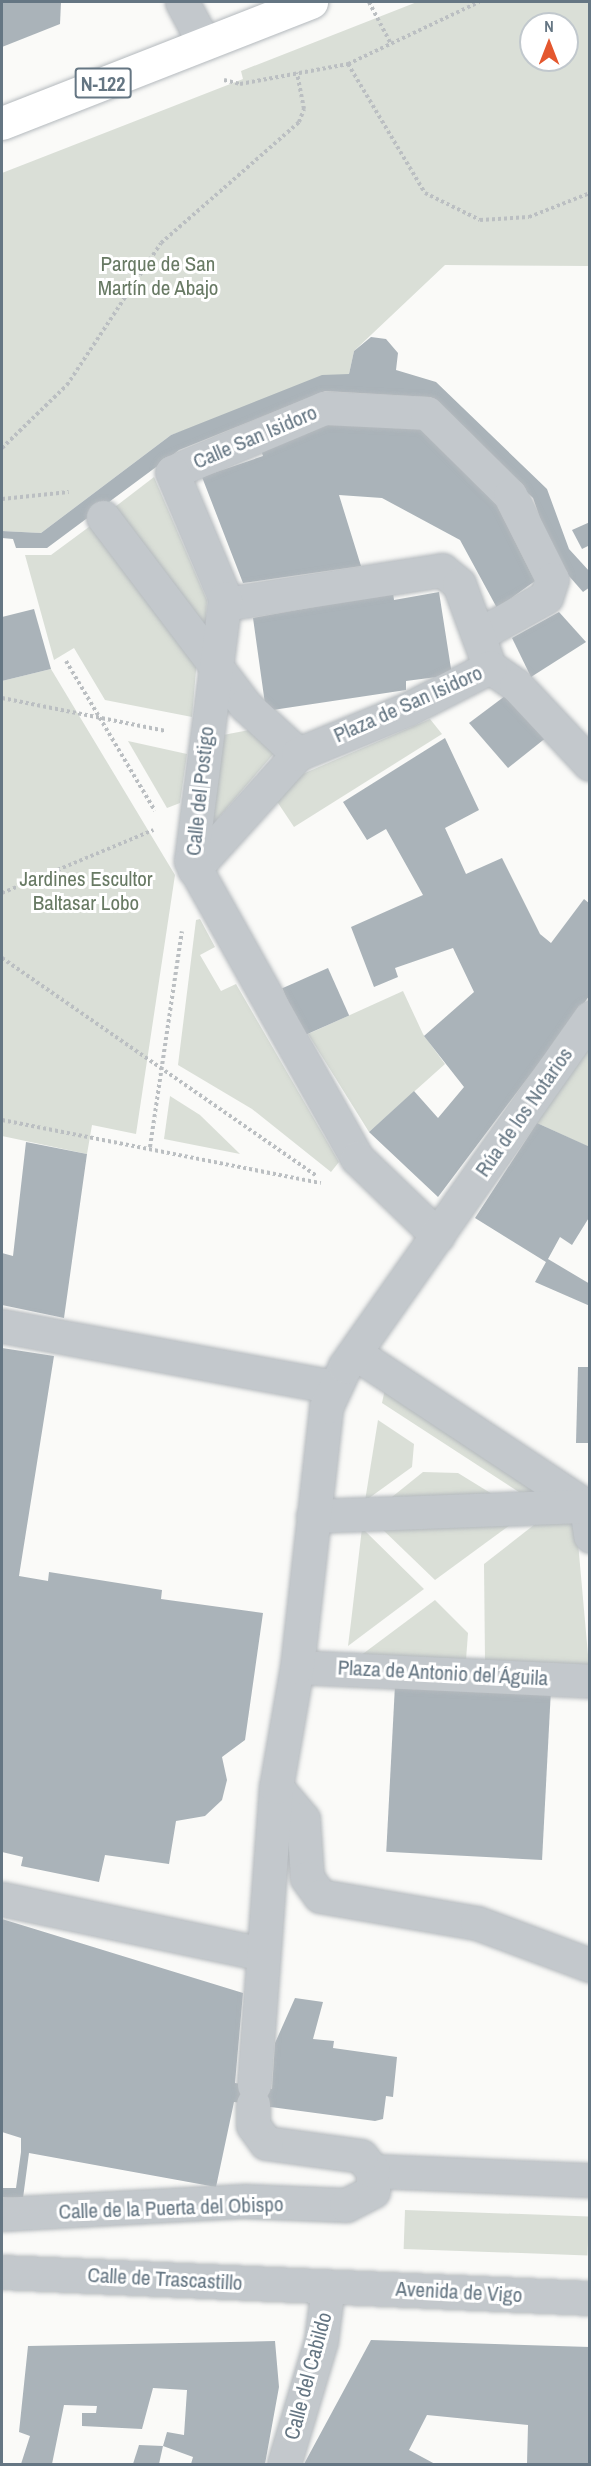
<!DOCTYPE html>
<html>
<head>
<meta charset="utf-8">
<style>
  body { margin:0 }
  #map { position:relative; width:591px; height:2466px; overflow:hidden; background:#fafaf8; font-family:"Archivo Narrow",sans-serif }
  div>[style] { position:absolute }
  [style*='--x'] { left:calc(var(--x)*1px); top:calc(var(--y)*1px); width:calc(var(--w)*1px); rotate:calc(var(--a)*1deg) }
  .green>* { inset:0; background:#dadfd7; transform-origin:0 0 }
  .building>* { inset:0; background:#aab3b9; transform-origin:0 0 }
  .path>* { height:4px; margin-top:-2px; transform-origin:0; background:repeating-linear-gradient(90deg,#bbbfc2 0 3px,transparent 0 6px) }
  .roads { filter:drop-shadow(0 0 2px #b4b9bd) drop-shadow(0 0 2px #b4b9bd) }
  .pedestrian>* { height:33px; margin:-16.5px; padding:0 16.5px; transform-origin:16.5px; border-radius:16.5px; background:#c3c8cc }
  .minor>* { height:33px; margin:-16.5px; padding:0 16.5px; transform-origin:16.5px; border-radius:16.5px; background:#c3c8cc }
  .tertiary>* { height:33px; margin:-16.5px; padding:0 16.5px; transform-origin:16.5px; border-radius:16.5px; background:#c3c8cc }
  .trunk>* { height:33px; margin:-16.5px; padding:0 16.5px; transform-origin:16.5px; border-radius:16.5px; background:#fff }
  span { translate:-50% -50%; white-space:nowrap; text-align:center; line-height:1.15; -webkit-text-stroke:6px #fff; paint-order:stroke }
  .shield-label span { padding:2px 4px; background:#fff; border:2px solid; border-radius:4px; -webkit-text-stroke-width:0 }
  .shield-label { font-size:20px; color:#657683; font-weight:700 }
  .park-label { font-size:21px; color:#687a64 }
  .street-label { font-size:21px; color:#657683 }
  .frame { position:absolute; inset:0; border:3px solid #657683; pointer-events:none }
  .north { position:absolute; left:519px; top:12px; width:60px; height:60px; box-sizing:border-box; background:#fff; border:2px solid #c1c8cd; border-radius:50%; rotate:0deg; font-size:16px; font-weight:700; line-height:24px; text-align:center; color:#657683 }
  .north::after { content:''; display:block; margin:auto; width:21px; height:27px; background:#e4572e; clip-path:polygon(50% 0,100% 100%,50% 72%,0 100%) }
</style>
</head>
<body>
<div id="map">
  <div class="green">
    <i style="clip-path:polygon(evenodd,417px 2px,589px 2px,589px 266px,445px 265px,354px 351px,349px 374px,171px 435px,41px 533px,2px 531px,2px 173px,243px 79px,241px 71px,417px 2px,531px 24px,567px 24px,567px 60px,531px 60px,531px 24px)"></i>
    <i style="clip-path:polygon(154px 477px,207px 600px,205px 638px,111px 510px)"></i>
    <i style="clip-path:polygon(97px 521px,197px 659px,192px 717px,105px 700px,74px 648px,54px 660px,25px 555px,51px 555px)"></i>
    <i style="clip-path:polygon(51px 669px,175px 875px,136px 1134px,92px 1125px,87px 1154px,2px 1136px,2px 681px)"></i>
    <i style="clip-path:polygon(430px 719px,442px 734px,294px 827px,276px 800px,298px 776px)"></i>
    <i style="clip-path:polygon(260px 728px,276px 751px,208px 830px,223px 735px)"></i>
    <i style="clip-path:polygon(128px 741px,187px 754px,180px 803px,167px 808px)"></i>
    <i style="clip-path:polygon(200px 919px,215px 947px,200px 955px,221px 991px,236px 984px,339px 1162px,331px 1172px,252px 1109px,178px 1065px,196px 920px)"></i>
    <i style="clip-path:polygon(403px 991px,423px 1034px,445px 1064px,369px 1132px,308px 1034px)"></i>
    <i style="clip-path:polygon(589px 1041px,589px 1147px,537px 1123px)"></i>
    <i style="clip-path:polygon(170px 1096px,200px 1115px,240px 1154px,164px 1139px)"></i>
    <i style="clip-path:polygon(386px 1384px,537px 1482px,537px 1496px,525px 1496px,382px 1403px)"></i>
    <i style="clip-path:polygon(378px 1420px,414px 1444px,412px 1467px,365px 1501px)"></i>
    <i style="clip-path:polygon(423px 1472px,458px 1473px,497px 1497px,387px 1501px)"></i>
    <i style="clip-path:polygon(576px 1520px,589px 1666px,485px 1661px,484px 1564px,539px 1521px)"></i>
    <i style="clip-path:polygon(514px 1522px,435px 1580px,380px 1527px)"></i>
    <i style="clip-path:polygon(362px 1528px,424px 1589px,348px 1646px,351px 1622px)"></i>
    <i style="clip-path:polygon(435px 1600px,468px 1633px,466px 1660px,360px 1656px)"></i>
    <i style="left:405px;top:2210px;width:184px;height:39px;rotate:2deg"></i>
  </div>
  <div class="building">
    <i style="clip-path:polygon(2px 2px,61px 2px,60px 24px,2px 47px)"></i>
    <i style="clip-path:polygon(371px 337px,386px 339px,398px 353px,396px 370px,436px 382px,547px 489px,569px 549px,590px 572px,590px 587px,583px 592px,555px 560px,533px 498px,430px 397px,325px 391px,179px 450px,47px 548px,16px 548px,13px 539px,2px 538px,2px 531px,41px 533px,171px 435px,322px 375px,349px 374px,354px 351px)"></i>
    <i style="clip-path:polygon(332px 419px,424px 427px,491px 494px,535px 581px,497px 608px,460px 540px,382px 498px,339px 495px,361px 566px,243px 583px,202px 477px,263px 456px,260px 447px)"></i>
    <i style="clip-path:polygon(590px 522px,590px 545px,582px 549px,572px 530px)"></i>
    <i style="clip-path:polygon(439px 592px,452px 675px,406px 681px,406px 690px,266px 711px,253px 618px,393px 593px,394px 600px)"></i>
    <i style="clip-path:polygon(34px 609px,51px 669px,2px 681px,2px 617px)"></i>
    <i style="clip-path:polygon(559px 612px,586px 642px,531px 677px,512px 638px)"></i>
    <i style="clip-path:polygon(505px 696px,547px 737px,508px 768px,469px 723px)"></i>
    <i style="clip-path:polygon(445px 738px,479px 810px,445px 828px,466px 874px,502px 858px,540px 934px,551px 943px,584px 899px,590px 904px,590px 995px,438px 1197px,369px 1132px,414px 1091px,438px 1118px,464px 1087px,424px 1036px,474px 992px,453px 948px,395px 968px,398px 977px,374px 987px,351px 927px,423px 895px,386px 829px,367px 840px,343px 802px)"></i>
    <i style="left:328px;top:968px;width:52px;height:50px;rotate:66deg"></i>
    <i style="clip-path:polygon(537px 1123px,590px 1147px,590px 1216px,572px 1245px,560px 1237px,548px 1259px,590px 1284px,590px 1306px,535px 1282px,546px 1262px,475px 1218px)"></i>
    <i style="clip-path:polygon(26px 1142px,87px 1154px,64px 1318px,2px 1305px,2px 1253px,13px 1256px)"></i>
    <i style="clip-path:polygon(2px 1348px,54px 1356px,19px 1576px,48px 1581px,49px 1572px,162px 1590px,161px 1599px,263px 1613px,245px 1740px,222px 1757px,227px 1780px,222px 1800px,205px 1816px,176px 1821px,169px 1864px,105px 1855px,99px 1882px,21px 1866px,23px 1857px,2px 1852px)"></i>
    <i style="clip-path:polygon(578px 1367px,590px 1367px,590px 1443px,576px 1443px)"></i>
    <i style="left:395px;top:1685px;width:156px;height:167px;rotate:3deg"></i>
    <i style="clip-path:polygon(2px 1919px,243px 1993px,235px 2083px,272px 2089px,275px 2043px,295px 1998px,323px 2002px,313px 2039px,334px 2041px,333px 2048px,397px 2057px,393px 2097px,386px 2096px,383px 2119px,375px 2121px,234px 2102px,216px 2187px,29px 2153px,23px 2198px,2px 2197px,2px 2188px,16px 2188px,21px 2152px,21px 2138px,2px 2132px)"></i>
    <i style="clip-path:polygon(371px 2340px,590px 2347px,590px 2464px,527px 2464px,528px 2425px,427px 2415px,409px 2450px,435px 2464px,304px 2464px)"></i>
    <i style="clip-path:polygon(275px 2341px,279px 2387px,265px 2464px,191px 2464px,193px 2457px,163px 2446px,167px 2432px,184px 2435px,187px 2390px,153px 2388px,142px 2429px,82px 2426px,82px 2413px,96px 2413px,97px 2406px,64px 2405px,52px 2464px,21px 2464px,30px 2436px,19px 2432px,28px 2346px)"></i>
    <i style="clip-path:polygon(139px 2445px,163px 2446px,159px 2464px,133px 2464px)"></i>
  </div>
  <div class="path">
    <i style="--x:369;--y:2;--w:47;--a:62.4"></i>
    <i style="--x:348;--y:64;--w:150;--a:59.2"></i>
    <i style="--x:425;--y:193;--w:61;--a:26.1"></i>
    <i style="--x:480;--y:220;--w:49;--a:-3.5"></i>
    <i style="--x:529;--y:217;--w:66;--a:-21.5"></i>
    <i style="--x:224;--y:80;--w:16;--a:14"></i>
    <i style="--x:240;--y:84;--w:110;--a:-10.5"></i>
    <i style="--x:348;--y:64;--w:145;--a:-25.3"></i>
    <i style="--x:2;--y:448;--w:91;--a:-44.1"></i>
    <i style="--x:67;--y:385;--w:170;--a:-56.5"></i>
    <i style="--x:161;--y:243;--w:184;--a:-41.2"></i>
    <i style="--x:299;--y:122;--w:14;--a:-69"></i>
    <i style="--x:304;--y:109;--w:37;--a:-101"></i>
    <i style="--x:2;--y:499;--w:67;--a:-6"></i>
    <i style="--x:66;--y:661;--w:174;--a:59.3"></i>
    <i style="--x:2;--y:698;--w:167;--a:11.4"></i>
    <i style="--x:2;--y:893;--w:164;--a:-22.6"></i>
    <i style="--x:2;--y:958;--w:383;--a:34.7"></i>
    <i style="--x:2;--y:1120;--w:325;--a:11.2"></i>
    <i style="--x:150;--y:1147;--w:218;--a:-81.6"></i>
  </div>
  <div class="roads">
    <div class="pedestrian">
      <i style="--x:172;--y:472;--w:165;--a:-22.8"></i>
      <i style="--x:324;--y:408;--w:103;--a:2.8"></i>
      <i style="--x:427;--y:413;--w:117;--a:44.7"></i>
      <i style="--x:510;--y:495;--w:94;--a:63.4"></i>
      <i style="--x:552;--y:579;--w:19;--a:108"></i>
      <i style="--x:546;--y:597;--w:78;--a:150.8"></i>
      <i style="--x:103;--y:517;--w:236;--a:52.9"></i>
      <i style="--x:245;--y:705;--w:72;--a:42.8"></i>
      <i style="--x:225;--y:604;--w:220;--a:-8.9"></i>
      <i style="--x:442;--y:570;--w:22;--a:39"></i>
      <i style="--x:459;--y:584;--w:78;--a:69.7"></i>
      <i style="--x:490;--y:667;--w:32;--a:35"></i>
      <i style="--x:516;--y:685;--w:108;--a:46.9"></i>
      <i style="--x:194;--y:869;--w:155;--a:-47.9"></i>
      <i style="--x:298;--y:754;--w:119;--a:-22.2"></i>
      <i style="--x:408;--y:709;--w:92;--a:-27.1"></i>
      <i style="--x:2;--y:1326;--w:338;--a:10.4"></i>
      <i style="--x:355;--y:1353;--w:277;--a:33.5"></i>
      <i style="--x:586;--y:1506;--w:30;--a:82"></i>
      <i style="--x:297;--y:1667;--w:293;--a:2.7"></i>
      <i style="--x:373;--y:2171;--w:217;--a:2.4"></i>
    </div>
    <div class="minor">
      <i style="--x:182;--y:2;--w:47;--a:61.8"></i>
      <i style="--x:172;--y:472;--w:137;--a:67.2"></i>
      <i style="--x:225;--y:598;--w:265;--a:97.4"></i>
      <i style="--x:191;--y:861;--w:340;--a:60.8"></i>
      <i style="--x:357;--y:1158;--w:112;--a:43.9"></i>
      <i style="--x:313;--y:1516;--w:277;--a:-2.1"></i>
      <i style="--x:276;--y:1787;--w:42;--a:49.8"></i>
      <i style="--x:303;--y:1819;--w:59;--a:86.1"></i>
      <i style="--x:307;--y:1878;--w:22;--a:54"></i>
      <i style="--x:320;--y:1896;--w:159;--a:9.8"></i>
      <i style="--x:477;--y:1923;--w:121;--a:20.4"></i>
      <i style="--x:2;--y:1899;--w:266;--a:11.9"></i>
      <i style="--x:254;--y:2085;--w:299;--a:-85.8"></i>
      <i style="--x:276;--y:1787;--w:122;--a:-80.1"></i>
      <i style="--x:297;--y:1667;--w:262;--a:-83.6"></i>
      <i style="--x:326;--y:1407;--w:45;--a:-65.1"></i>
      <i style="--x:345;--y:1366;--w:426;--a:-54.9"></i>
      <i style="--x:2;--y:2214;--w:243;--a:-3.1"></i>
      <i style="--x:245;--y:2201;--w:101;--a:2.3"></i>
      <i style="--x:346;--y:2205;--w:30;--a:-27"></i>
      <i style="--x:373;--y:2191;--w:20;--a:-90"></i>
      <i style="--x:373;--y:2171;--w:19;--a:-129"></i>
      <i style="--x:361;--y:2156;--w:96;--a:-172.2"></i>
      <i style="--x:266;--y:2143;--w:22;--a:-126"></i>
      <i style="--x:253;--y:2125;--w:21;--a:-90"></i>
      <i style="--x:284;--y:2464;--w:128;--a:-73.3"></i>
      <i style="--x:321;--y:2341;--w:55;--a:-82.7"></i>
    </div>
    <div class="tertiary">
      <i style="--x:2;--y:2272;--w:589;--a:2.53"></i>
    </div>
    <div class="trunk">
      <i style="--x:2;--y:123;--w:332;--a:-21.4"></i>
    </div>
  </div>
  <div class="shield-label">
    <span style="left:103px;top:83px">N-122</span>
  </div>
  <div class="park-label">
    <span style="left:158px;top:276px">Parque de San<br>Martín de Abajo</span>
    <span style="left:86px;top:891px">Jardines Escultor<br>Baltasar Lobo</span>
  </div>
  <div class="street-label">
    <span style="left:255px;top:437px;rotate:-23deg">Calle San Isidoro</span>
    <span style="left:408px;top:704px;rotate:-24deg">Plaza de San Isidoro</span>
    <span style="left:200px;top:791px;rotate:-84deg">Calle del Postigo</span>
    <span style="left:524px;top:1112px;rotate:-55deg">Rúa de los Notarios</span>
    <span style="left:443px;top:1673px;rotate:3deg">Plaza de Antonio del Águila</span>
    <span style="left:171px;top:2208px;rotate:-2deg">Calle de la Puerta del Obispo</span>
    <span style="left:165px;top:2279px;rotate:3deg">Calle de Trascastillo</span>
    <span style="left:459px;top:2292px;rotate:3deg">Avenida de Vigo</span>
    <span style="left:308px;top:2376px;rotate:-75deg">Calle del Cabildo</span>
  </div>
  <div class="frame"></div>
  <div class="north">N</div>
</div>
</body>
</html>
